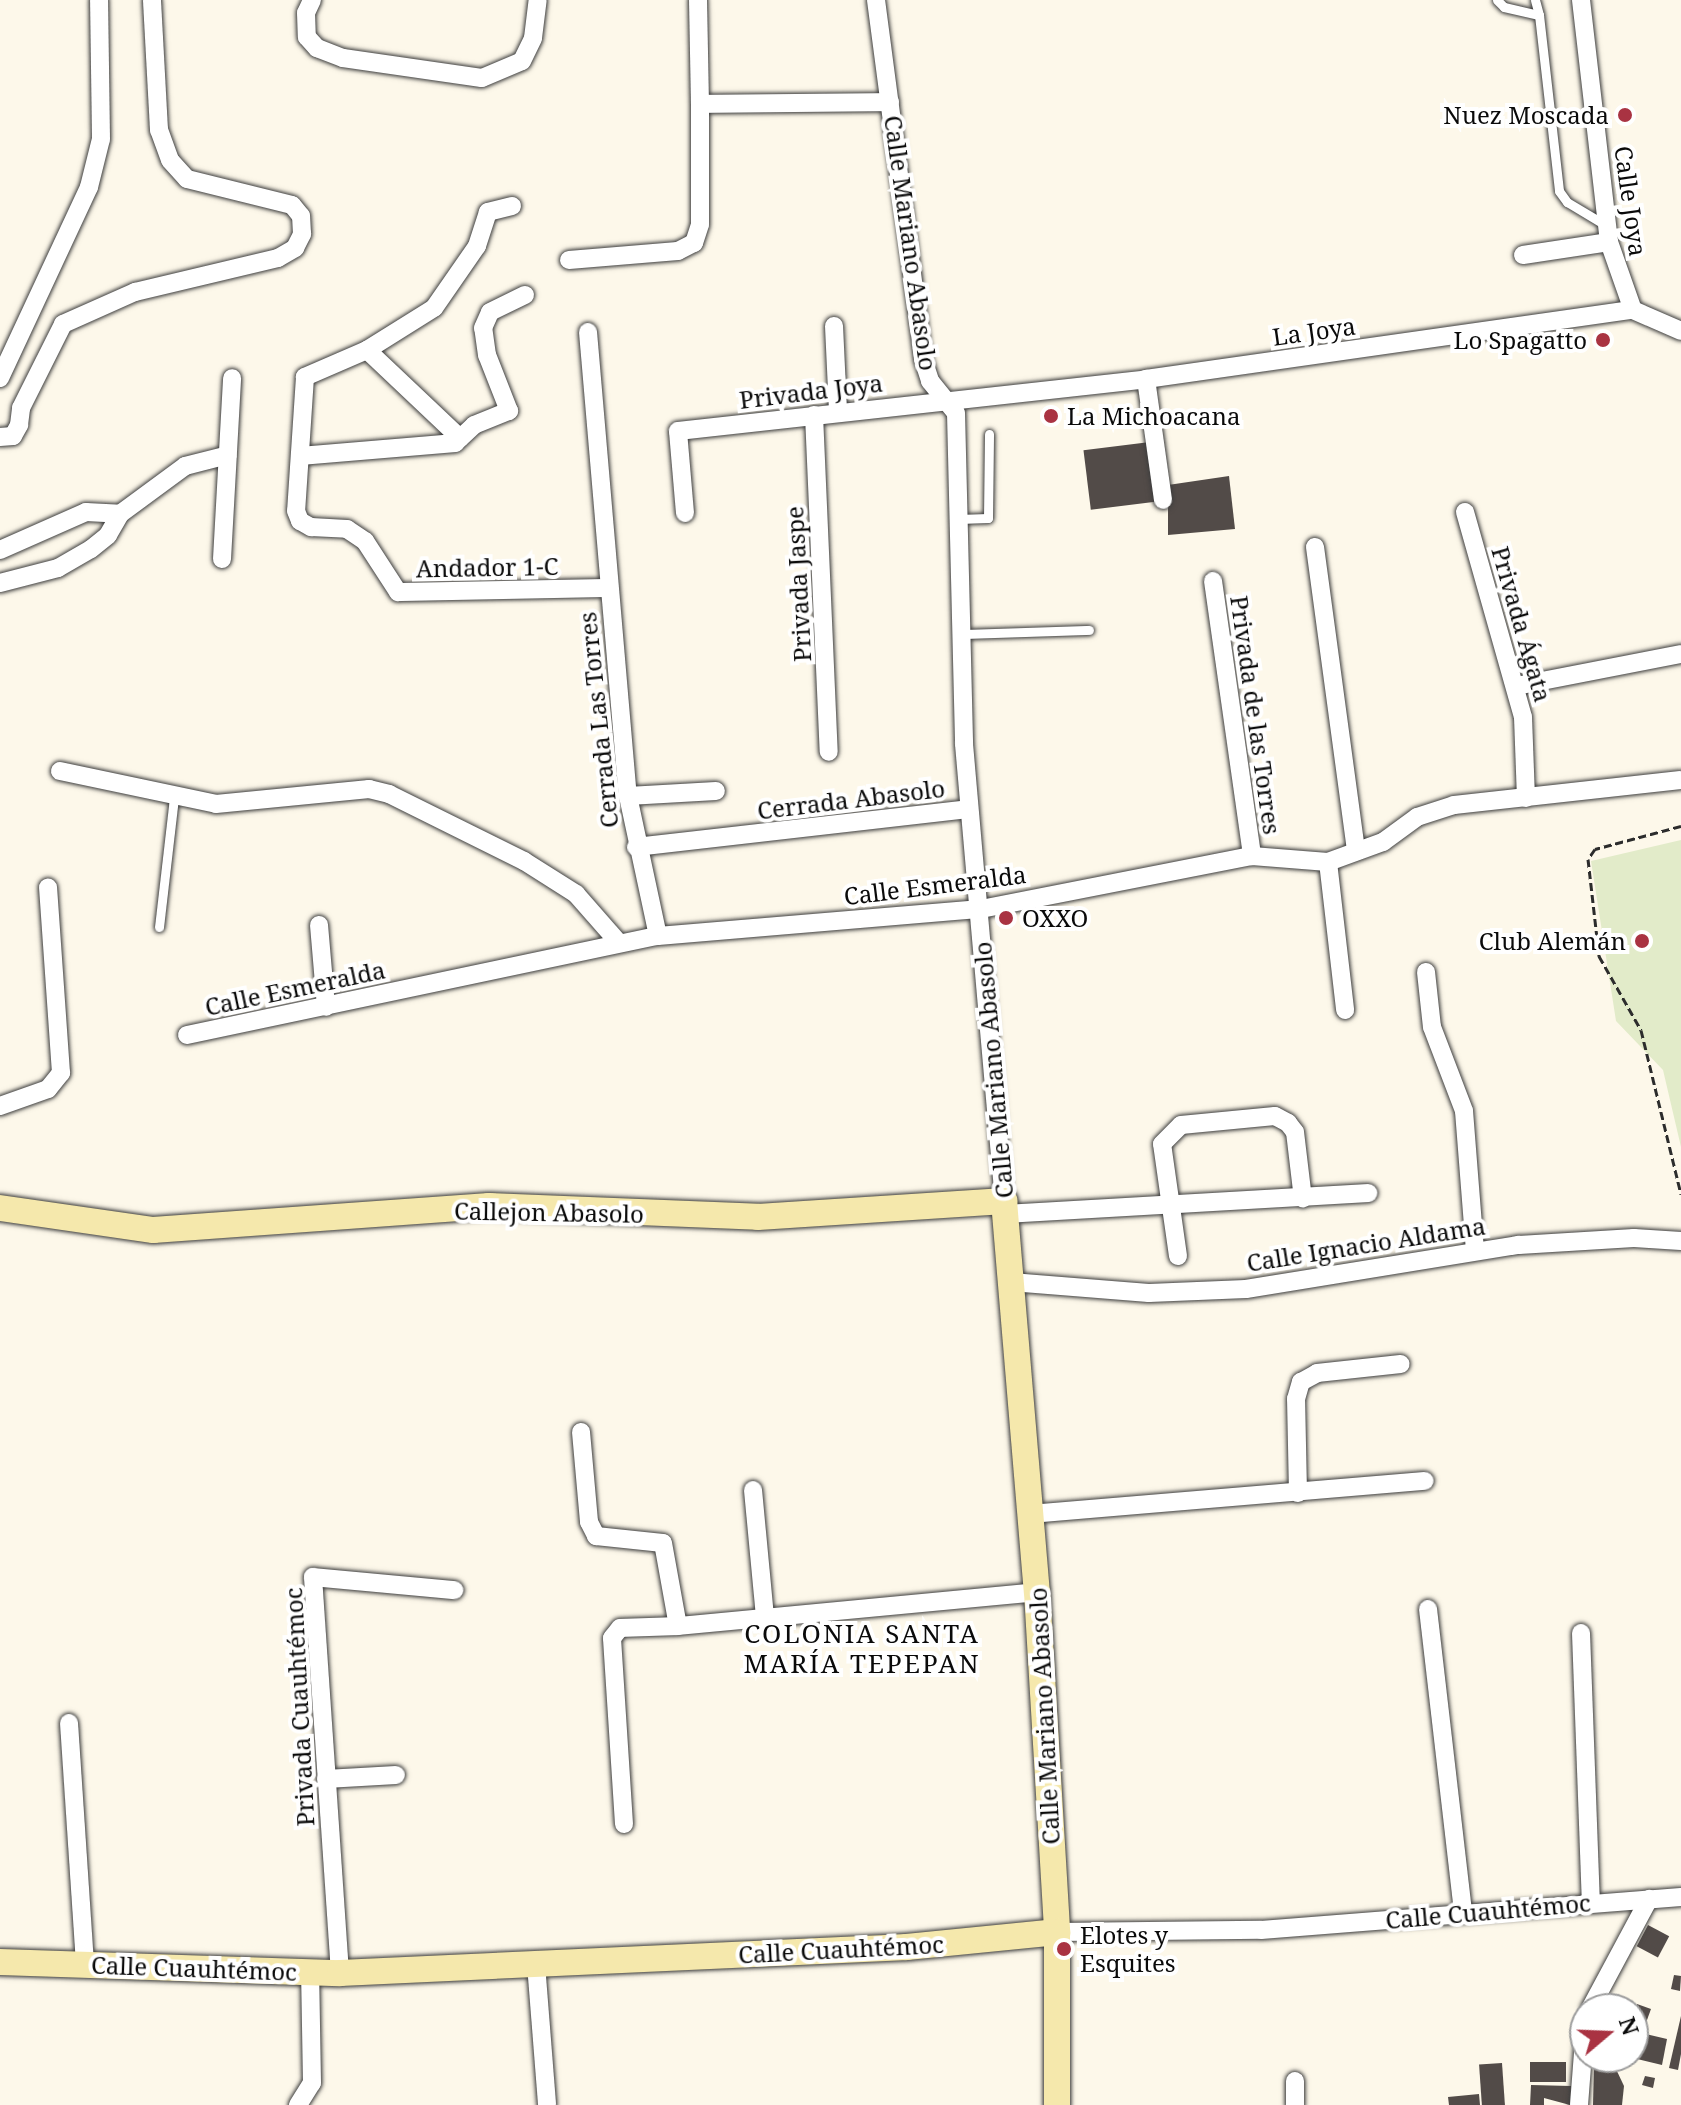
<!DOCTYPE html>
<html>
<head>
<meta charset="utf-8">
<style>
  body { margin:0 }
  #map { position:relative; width:1681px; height:2105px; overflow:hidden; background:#fdf8ea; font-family:"Noto Serif",serif }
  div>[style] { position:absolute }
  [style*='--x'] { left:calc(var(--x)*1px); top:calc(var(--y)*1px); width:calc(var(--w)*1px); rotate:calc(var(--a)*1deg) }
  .pitch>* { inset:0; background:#e2ebc9 }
  .building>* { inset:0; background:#524b48; transform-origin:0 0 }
  .path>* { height:3px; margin-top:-1.5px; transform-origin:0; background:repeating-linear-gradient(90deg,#2c2c2c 0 8px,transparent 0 12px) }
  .roads { filter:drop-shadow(0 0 2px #3d3d3d) drop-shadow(0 0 2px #3d3d3d) }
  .lane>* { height:9px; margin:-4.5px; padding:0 4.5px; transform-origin:4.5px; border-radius:4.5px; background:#fff }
  .street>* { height:18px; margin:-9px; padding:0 9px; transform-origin:9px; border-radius:9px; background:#fff }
  .secondary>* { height:26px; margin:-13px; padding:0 13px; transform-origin:13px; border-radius:13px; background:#f5e8ac }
  .dots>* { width:22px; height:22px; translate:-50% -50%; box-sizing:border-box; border:4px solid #fff; border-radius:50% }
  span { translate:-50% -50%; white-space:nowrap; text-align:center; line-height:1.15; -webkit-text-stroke:8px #fff; paint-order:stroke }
  .poi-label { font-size:24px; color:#0a0a0a }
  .right { translate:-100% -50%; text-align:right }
  .left { translate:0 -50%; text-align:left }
  .street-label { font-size:24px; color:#0a0a0a }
  .neighbourhood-label { font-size:26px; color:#0a0a0a; letter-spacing:2px }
  .north { position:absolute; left:1569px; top:1993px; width:80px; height:80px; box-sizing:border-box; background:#fff; border:2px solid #9d9d9d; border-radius:50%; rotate:71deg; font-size:22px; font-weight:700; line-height:32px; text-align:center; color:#0a0a0a }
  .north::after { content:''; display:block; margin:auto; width:28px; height:36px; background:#a93342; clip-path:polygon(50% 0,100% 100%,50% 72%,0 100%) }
</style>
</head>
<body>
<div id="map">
  <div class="pitch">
    <i style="clip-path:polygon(1681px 840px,1681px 1147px,1663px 1070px,1616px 1021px,1591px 861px)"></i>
  </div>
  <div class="building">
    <i style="left:1150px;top:442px;width:60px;height:67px;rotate:83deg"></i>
    <i style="clip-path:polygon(1229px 476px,1235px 529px,1168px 535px,1168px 485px)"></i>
    <i style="left:1648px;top:1925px;width:24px;height:24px;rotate:28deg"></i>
    <i style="clip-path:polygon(1674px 1975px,1681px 1976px,1680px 1991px,1671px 1989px)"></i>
    <i style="clip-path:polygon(1613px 1997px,1632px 2005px,1631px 2009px,1608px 2009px)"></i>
    <i style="clip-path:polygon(1637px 2004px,1651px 2009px,1643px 2031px,1633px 2027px)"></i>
    <i style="clip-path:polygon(1681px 2016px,1681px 2054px,1678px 2070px,1669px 2068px)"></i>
    <i style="clip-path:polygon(1633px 2031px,1667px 2039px,1662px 2065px,1633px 2058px)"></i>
    <i style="left:1530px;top:2062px;width:36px;height:20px"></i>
    <i style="left:1502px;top:2063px;width:42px;height:23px;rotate:86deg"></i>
    <i style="clip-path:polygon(1594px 2065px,1615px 2067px,1624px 2086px,1622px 2105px,1593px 2105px)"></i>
    <i style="clip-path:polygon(1645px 2076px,1655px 2078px,1653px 2088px,1642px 2085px)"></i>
    <i style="clip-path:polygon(1531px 2085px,1571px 2086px,1570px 2105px,1544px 2098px,1544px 2105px,1530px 2105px)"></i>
    <i style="clip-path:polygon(1479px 2094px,1480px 2105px,1449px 2105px,1448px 2097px)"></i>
  </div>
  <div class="path">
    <i style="--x:1681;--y:826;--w:89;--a:165"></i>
    <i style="--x:1595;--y:849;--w:12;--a:125"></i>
    <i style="--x:1588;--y:859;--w:98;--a:83.5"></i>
    <i style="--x:1599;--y:956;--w:85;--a:60.4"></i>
    <i style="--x:1641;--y:1030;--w:169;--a:76.3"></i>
  </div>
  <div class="roads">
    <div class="lane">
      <i style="--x:1497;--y:0;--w:10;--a:45"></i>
      <i style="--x:1504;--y:7;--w:36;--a:13"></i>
      <i style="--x:1539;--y:15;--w:177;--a:83.5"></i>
      <i style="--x:1559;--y:191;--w:14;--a:54"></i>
      <i style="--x:1567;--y:202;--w:47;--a:31"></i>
      <i style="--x:1535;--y:0;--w:16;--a:75"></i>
      <i style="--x:958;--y:519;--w:30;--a:-2"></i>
      <i style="--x:988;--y:518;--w:84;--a:-89.3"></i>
      <i style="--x:961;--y:634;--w:128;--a:-1.8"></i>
      <i style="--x:159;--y:927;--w:131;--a:-83.4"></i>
    </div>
    <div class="street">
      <i style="--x:312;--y:0;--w:14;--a:115"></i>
      <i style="--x:306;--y:13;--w:24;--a:88"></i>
      <i style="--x:307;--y:37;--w:15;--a:48"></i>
      <i style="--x:317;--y:48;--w:28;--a:21"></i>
      <i style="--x:343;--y:58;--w:140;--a:8.2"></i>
      <i style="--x:482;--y:78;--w:43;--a:-23"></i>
      <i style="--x:522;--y:61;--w:25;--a:-64"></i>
      <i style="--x:533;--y:38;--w:38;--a:-83"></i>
      <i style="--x:698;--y:0;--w:104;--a:88.9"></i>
      <i style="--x:700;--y:104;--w:190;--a:-0.6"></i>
      <i style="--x:876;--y:0;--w:362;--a:82.5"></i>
      <i style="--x:923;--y:359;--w:23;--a:72"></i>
      <i style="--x:930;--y:381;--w:41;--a:50.9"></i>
      <i style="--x:956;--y:413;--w:331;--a:88.6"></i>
      <i style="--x:964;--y:744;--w:459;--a:85"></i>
      <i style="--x:1581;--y:0;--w:244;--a:83.4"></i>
      <i style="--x:1609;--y:242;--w:72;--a:70.6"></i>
      <i style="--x:512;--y:206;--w:25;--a:166"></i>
      <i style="--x:488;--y:212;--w:36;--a:108"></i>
      <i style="--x:477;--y:246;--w:75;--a:124.7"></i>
      <i style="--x:434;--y:308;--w:79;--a:147.9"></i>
      <i style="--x:367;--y:350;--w:68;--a:156.5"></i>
      <i style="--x:305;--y:377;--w:134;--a:93.8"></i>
      <i style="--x:296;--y:511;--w:11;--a:68"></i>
      <i style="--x:300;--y:521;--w:13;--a:29"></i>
      <i style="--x:311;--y:527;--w:36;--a:3"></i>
      <i style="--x:347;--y:529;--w:22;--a:34"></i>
      <i style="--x:365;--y:541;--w:61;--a:57.1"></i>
      <i style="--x:398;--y:592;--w:211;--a:-1.1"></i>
      <i style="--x:1523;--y:255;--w:87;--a:-8.6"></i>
      <i style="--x:569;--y:260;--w:109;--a:-4.7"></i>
      <i style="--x:678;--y:251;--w:18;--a:-27"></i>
      <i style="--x:694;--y:243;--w:20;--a:-72"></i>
      <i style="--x:700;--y:224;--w:120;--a:-90"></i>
      <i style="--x:834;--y:326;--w:86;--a:87.3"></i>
      <i style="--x:588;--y:332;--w:466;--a:85.1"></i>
      <i style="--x:628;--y:796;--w:143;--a:77.9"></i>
      <i style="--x:367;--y:350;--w:128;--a:43.4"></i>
      <i style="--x:0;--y:378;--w:211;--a:-65"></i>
      <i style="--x:89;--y:187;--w:49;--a:-76"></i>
      <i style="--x:101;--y:139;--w:139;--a:-90.8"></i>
      <i style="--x:1146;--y:379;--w:122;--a:82"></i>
      <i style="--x:814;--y:415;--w:337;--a:87.5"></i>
      <i style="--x:0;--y:437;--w:13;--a:-4"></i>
      <i style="--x:13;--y:436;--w:13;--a:-61"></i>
      <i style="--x:19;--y:425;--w:17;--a:-83"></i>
      <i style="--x:21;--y:408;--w:94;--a:-63.4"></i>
      <i style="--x:63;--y:324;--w:79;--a:-24"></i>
      <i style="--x:135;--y:292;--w:147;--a:-13.4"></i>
      <i style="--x:278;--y:258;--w:20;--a:-30"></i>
      <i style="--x:295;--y:248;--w:16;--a:-63"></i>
      <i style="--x:302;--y:234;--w:18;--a:-93"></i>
      <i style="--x:301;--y:216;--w:14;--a:-129"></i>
      <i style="--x:292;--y:205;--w:108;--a:-166.1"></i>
      <i style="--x:187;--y:179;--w:25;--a:-132"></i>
      <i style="--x:170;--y:160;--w:32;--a:-110"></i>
      <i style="--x:159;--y:130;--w:130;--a:-93.1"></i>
      <i style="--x:300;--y:456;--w:156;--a:-4.8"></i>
      <i style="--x:455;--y:443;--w:26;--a:-43"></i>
      <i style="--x:474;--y:425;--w:38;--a:-22"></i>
      <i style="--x:509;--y:411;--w:60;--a:-111.4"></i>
      <i style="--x:487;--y:355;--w:27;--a:-98"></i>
      <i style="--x:483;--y:328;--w:17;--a:-66"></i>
      <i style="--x:490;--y:312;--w:39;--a:-26"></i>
      <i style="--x:1465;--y:512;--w:213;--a:74.2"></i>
      <i style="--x:1523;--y:717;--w:81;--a:87.9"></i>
      <i style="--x:685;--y:513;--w:82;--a:-94.9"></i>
      <i style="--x:678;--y:431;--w:471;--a:-6.3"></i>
      <i style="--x:1146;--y:379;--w:492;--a:-8.1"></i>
      <i style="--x:1633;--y:310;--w:52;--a:23.6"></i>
      <i style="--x:1315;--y:547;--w:307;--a:82.3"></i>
      <i style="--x:0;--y:550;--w:94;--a:-23.8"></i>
      <i style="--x:86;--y:512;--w:34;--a:3"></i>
      <i style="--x:222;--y:559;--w:181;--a:-86.8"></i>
      <i style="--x:1213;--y:581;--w:278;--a:81.9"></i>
      <i style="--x:0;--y:583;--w:60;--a:-14.5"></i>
      <i style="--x:58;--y:568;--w:38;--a:-30"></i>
      <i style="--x:91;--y:549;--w:22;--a:-39"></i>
      <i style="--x:108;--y:535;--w:24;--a:-60"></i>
      <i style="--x:120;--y:514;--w:81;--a:-36.4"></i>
      <i style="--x:185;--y:466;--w:44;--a:-14.3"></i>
      <i style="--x:1516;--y:686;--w:168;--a:-11"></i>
      <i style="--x:60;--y:771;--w:159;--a:11.9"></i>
      <i style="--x:216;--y:804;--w:154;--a:-5.6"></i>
      <i style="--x:369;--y:789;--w:21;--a:14"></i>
      <i style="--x:389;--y:794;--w:151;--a:26.4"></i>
      <i style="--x:524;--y:861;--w:62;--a:32.4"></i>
      <i style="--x:576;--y:894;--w:65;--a:48.7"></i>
      <i style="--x:628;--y:796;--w:88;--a:-3.3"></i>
      <i style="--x:636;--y:847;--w:334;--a:-6.5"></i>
      <i style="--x:1328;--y:862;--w:149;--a:83.4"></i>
      <i style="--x:319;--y:925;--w:82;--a:85.1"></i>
      <i style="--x:1426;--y:972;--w:55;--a:83.8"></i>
      <i style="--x:1432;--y:1027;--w:90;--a:69.1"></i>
      <i style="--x:1464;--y:1111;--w:139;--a:85.5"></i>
      <i style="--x:187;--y:1035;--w:481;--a:-11.9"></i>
      <i style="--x:658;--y:936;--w:324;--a:-4.8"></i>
      <i style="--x:981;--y:909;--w:276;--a:-11.1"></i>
      <i style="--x:1252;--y:856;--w:76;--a:4.5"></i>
      <i style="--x:1328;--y:862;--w:59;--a:-20"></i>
      <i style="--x:1383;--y:842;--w:42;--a:-36.3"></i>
      <i style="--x:1417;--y:817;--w:39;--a:-18"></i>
      <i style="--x:1454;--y:805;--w:228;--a:-6.3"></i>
      <i style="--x:0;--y:1106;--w:51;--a:-19.5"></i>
      <i style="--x:48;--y:1089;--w:21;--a:-51"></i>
      <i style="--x:61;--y:1073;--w:186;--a:-94"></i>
      <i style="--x:1005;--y:1214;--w:364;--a:-3.3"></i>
      <i style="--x:1178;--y:1256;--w:113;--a:-98.1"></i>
      <i style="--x:1162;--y:1144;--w:27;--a:-45"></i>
      <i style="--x:1181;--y:1125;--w:94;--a:-5.5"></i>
      <i style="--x:1275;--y:1116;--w:15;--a:28"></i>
      <i style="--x:1288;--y:1123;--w:11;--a:52"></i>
      <i style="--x:1295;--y:1132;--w:67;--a:83.2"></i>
      <i style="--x:1011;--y:1282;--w:138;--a:4.6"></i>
      <i style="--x:1149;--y:1293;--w:97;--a:-2.4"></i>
      <i style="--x:1246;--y:1289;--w:277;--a:-9.2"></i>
      <i style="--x:1519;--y:1245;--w:115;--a:-3.5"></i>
      <i style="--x:1634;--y:1238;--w:47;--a:3.7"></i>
      <i style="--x:581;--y:1432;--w:90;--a:84.9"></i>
      <i style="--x:589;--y:1522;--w:16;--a:63"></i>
      <i style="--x:596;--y:1536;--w:67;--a:6"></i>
      <i style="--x:663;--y:1543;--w:84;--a:79.8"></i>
      <i style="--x:678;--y:1626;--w:361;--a:-5.4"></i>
      <i style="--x:753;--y:1490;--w:128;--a:84.6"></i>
      <i style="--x:1298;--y:1493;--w:94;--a:-91.2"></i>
      <i style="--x:1296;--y:1399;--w:18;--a:-74"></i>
      <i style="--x:1301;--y:1382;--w:18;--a:-29"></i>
      <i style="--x:1317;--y:1373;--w:84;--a:-6.1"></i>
      <i style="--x:1030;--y:1514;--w:396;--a:-4.8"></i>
      <i style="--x:1428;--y:1609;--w:306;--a:83.4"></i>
      <i style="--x:1581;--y:1633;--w:269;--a:87.9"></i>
      <i style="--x:69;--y:1723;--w:243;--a:86.2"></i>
      <i style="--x:326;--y:1779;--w:70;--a:-3.3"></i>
      <i style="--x:624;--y:1824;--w:186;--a:-93.7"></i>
      <i style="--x:612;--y:1638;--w:13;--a:-51"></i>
      <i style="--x:620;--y:1628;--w:58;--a:-2"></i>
      <i style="--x:1057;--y:1932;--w:204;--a:-0.6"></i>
      <i style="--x:1261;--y:1930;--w:421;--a:-4.5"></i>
      <i style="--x:536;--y:1964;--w:141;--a:85.5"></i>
      <i style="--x:340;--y:1973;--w:397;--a:-93.9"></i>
      <i style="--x:313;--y:1577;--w:142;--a:5.3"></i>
      <i style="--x:1590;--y:2009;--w:125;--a:-61.8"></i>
      <i style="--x:298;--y:2105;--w:26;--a:-58"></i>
      <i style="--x:312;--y:2083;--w:111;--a:-91"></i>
      <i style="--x:1295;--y:2105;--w:24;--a:-90"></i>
      <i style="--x:1579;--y:2105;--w:78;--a:-85.6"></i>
    </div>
    <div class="secondary">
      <i style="--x:0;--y:1208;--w:155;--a:8.2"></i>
      <i style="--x:153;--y:1230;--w:337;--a:-4.1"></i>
      <i style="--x:489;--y:1206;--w:269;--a:2.3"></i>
      <i style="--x:758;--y:1217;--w:247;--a:-3.7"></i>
      <i style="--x:1004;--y:1201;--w:392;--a:85.2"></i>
      <i style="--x:1037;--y:1592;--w:341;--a:86.6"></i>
      <i style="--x:1057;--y:1932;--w:173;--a:90"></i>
      <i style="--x:0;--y:1962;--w:340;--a:1.9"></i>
      <i style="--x:340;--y:1973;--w:568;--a:-2.63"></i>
      <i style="--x:907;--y:1947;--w:151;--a:-5.7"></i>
    </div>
  </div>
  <div class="dots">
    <i style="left:1625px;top:115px;background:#a93342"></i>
    <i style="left:1603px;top:340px;background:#a93342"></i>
    <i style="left:1051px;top:416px;background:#a93342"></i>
    <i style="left:1006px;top:918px;background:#a93342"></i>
    <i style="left:1642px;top:941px;background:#a93342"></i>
    <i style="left:1064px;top:1949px;background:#a93342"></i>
  </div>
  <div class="poi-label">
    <span class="right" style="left:1609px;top:115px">Nuez Moscada</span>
    <span class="right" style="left:1587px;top:340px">Lo Spagatto</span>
    <span class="left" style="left:1067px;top:416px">La Michoacana</span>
    <span class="left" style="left:1022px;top:918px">OXXO</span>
    <span class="right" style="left:1626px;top:941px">Club Alemán</span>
    <span class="left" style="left:1080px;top:1949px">Elotes y<br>Esquites</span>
  </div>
  <div class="street-label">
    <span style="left:1631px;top:201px;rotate:82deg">Calle Joya</span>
    <span style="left:911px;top:243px;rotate:82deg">Calle Mariano Abasolo</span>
    <span style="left:1314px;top:331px;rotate:-8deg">La Joya</span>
    <span style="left:811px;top:391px;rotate:-7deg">Privada Joya</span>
    <span style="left:487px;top:567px;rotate:-1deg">Andador 1-C</span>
    <span style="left:798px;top:584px;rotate:-93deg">Privada Jaspe</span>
    <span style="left:1522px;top:624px;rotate:74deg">Privada Ágata</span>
    <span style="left:1256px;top:715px;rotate:82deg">Privada de las Torres</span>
    <span style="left:598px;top:720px;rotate:-96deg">Cerrada Las Torres</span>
    <span style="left:851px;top:799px;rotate:-7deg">Cerrada Abasolo</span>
    <span style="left:935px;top:885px;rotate:-7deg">Calle Esmeralda</span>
    <span style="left:295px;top:988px;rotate:-12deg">Calle Esmeralda</span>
    <span style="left:993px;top:1070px;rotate:-95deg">Calle Mariano Abasolo</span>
    <span style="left:549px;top:1212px;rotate:1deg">Callejon Abasolo</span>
    <span style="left:1366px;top:1244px;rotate:-9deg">Calle Ignacio Aldama</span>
    <span style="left:299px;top:1707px;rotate:-93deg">Privada Cuauhtémoc</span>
    <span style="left:1044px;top:1716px;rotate:-93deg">Calle Mariano Abasolo</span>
    <span style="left:1488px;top:1911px;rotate:-5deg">Calle Cuauhtémoc</span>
    <span style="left:841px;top:1949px;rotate:-3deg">Calle Cuauhtémoc</span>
    <span style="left:194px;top:1968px;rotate:2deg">Calle Cuauhtémoc</span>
  </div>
  <div class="neighbourhood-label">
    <span style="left:862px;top:1649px">COLONIA SANTA<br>MARÍA TEPEPAN</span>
  </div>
  <div class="north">N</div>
</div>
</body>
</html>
